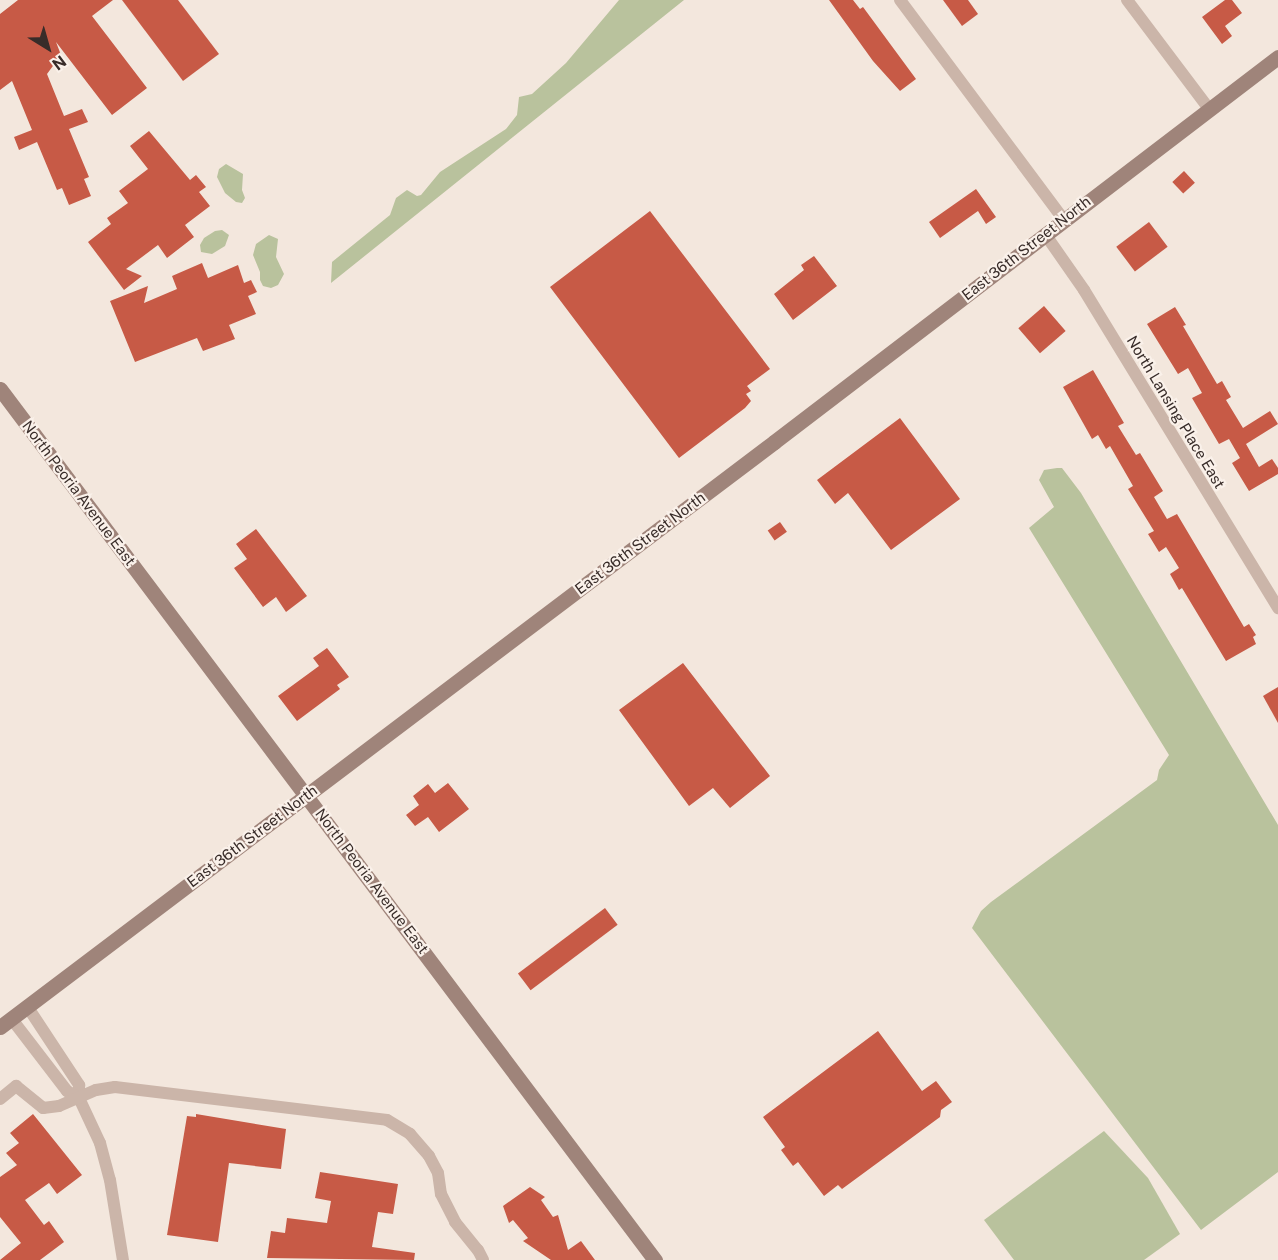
<!DOCTYPE html>
<html>
<head>
<meta charset="utf-8">
<style>
  body { margin:0 }
  #map { position:relative; width:1278px; height:1260px; overflow:hidden; background:#f3e7dd; font-family:"Public Sans",sans-serif }
  div>[style] { position:absolute }
  [style*='--x'] { left:calc(var(--x)*1px); top:calc(var(--y)*1px); width:calc(var(--w)*1px); rotate:calc(var(--a)*1deg) }
  .green>* { inset:0; background:#b9c29d }
  .building>* { inset:0; background:#c75a46; transform-origin:0 0 }
  .street>* { height:12px; margin:-6px; padding:0 6px; transform-origin:6px; border-radius:6px; background:#cbb5a9 }
  .secondary>* { height:15px; margin:-7.5px; padding:0 7.5px; transform-origin:7.5px; border-radius:7.5px; background:#9f847a }
  span { translate:-50% -50%; white-space:nowrap; text-align:center; line-height:1.15; -webkit-text-stroke:4.5px #faf1ea; paint-order:stroke }
  .street-label { font-size:15px; color:#382c29 }
  .north { position:absolute; left:18px; top:18px; width:60px; height:60px; -webkit-text-stroke:4px #faf1ea; paint-order:stroke; rotate:143deg; font-size:16px; font-weight:700; line-height:24px; text-align:center; color:#382c29 }
  .north::after { content:''; display:block; margin:auto; width:21px; height:27px; background:#382c29; clip-path:polygon(50% 0,100% 100%,50% 72%,0 100%) }
</style>
</head>
<body>
<div id="map">
  <div class="green">
    <i style="clip-path:polygon(619px 0,684px 0,331px 283px,332px 262px,390px 215px,396px 198px,407px 190px,417px 196px,421px 195px,440px 172px,506px 129px,517px 115px,519px 97px,532px 94px,566px 63px)"></i>
    <i style="clip-path:polygon(226px 164px,243px 174px,242px 190px,245px 198px,242px 203px,236px 202px,225px 193px,217px 177px,219px 169px)"></i>
    <i style="clip-path:polygon(222px 230px,229px 235px,225px 246px,212px 254px,201px 252px,200px 245px,204px 238px,215px 231px)"></i>
    <i style="clip-path:polygon(269px 235px,278px 239px,276px 257px,284px 274px,278px 285px,271px 288px,263px 286px,260px 280px,260px 272px,253px 255px,256px 244px)"></i>
    <i style="clip-path:polygon(1057px 468px,1062px 468px,1081px 493px,1278px 825px,1278px 1172px,1201px 1230px,972px 928px,981px 911px,991px 902px,1157px 780px,1159px 770px,1169px 755px,1029px 528px,1054px 507px,1039px 480px,1044px 470px)"></i>
    <i style="clip-path:polygon(1104px 1131px,1148px 1178px,1180px 1234px,1144px 1260px,1014px 1260px,984px 1220px)"></i>
  </div>
  <div class="building">
    <i style="clip-path:polygon(18px 0,113px 0,92px 16px,147px 88px,112px 115px,56px 42px,61px 55px,47px 74px,64px 116px,82px 109px,88px 122px,69px 129px,89px 177px,84px 179px,91px 196px,69px 205px,62px 188px,57px 190px,37px 142px,19px 150px,14px 137px,32px 130px,12px 81px,0 90px,0 14px)"></i>
    <i style="clip-path:polygon(122px 0,178px 0,219px 54px,183px 81px)"></i>
    <i style="clip-path:polygon(829px 0,853px 0,860px 9px,863px 7px,916px 79px,900px 91px,873px 61px)"></i>
    <i style="clip-path:polygon(943px 0,968px 0,978px 14px,962px 26px)"></i>
    <i style="clip-path:polygon(1225px 0,1232px 0,1242px 13px,1225px 26px,1232px 36px,1222px 44px,1202px 17px)"></i>
    <i style="clip-path:polygon(149px 131px,190px 180px,196px 175px,206px 187px,199px 192px,210px 206px,185px 225px,194px 237px,167px 258px,158px 245px,126px 269px,142px 276px,124px 290px,88px 242px,111px 224px,107px 218px,128px 203px,119px 191px,148px 169px,130px 146px)"></i>
    <i style="left:1184px;top:171px;width:16px;height:16px;rotate:47deg"></i>
    <i style="clip-path:polygon(976px 189px,996px 217px,986px 224px,978px 211px,940px 238px,929px 222px)"></i>
    <i style="clip-path:polygon(650px 211px,770px 369px,747px 386px,751px 391px,746px 394px,751px 401px,745px 408px,679px 458px,550px 287px)"></i>
    <i style="left:1149px;top:222px;width:31px;height:41px;rotate:53deg"></i>
    <i style="clip-path:polygon(814px 256px,837px 286px,793px 320px,774px 294px,804px 270px,801px 265px)"></i>
    <i style="clip-path:polygon(202px 263px,208px 278px,238px 265px,244px 283px,251px 280px,257px 292px,248px 296px,256px 314px,229px 325px,235px 339px,203px 351px,197px 338px,135px 362px,110px 301px,148px 286px,144px 303px,177px 289px,172px 276px)"></i>
    <i style="left:1044px;top:306px;width:33px;height:34px;rotate:49deg"></i>
    <i style="clip-path:polygon(1175px 307px,1186px 325px,1183px 326px,1217px 384px,1222px 381px,1231px 397px,1226px 400px,1243px 428px,1270px 411px,1278px 424px,1246px 444px,1259px 467px,1272px 459px,1278px 468px,1278px 474px,1249px 491px,1232px 463px,1240px 458px,1229px 439px,1219px 444px,1192px 398px,1202px 393px,1188px 368px,1178px 374px,1147px 324px)"></i>
    <i style="clip-path:polygon(1093px 370px,1124px 423px,1118px 426px,1136px 455px,1140px 453px,1163px 491px,1154px 497px,1167px 519px,1177px 514px,1244px 627px,1249px 624px,1256px 635px,1253px 637px,1256px 644px,1226px 661px,1182px 588px,1179px 590px,1170px 574px,1179px 568px,1166px 547px,1159px 552px,1148px 534px,1154px 531px,1128px 489px,1133px 486px,1110px 446px,1106px 449px,1098px 435px,1092px 439px,1063px 387px)"></i>
    <i style="clip-path:polygon(900px 418px,960px 499px,891px 550px,848px 493px,835px 504px,817px 480px)"></i>
    <i style="left:780px;top:522px;width:12px;height:15px;rotate:55deg"></i>
    <i style="clip-path:polygon(256px 529px,307px 596px,286px 612px,276px 597px,263px 607px,234px 568px,247px 559px,236px 544px)"></i>
    <i style="clip-path:polygon(327px 648px,349px 677px,337px 685px,340px 689px,297px 721px,278px 696px,319px 666px,313px 658px)"></i>
    <i style="clip-path:polygon(683px 663px,770px 776px,730px 808px,713px 788px,689px 806px,619px 710px)"></i>
    <i style="clip-path:polygon(1278px 687px,1278px 723px,1263px 696px)"></i>
    <i style="clip-path:polygon(448px 783px,469px 809px,439px 832px,428px 817px,415px 826px,406px 815px,419px 805px,413px 796px,428px 784px,435px 793px)"></i>
    <i style="left:605px;top:908px;width:21px;height:109px;rotate:53deg"></i>
    <i style="clip-path:polygon(878px 1031px,922px 1091px,936px 1081px,952px 1102px,941px 1110px,940px 1117px,842px 1189px,838px 1185px,824px 1196px,798px 1162px,793px 1166px,781px 1150px,785px 1147px,763px 1117px)"></i>
    <i style="clip-path:polygon(33px 1114px,82px 1175px,57px 1194px,49px 1183px,25px 1200px,44px 1225px,49px 1221px,64px 1242px,40px 1260px,0 1260px,21px 1243px,0 1217px,0 1177px,17px 1165px,6px 1153px,19px 1143px,10px 1133px)"></i>
    <i style="clip-path:polygon(196px 1114px,286px 1129px,281px 1169px,229px 1163px,218px 1242px,167px 1235px,187px 1116px,196px 1117px)"></i>
    <i style="clip-path:polygon(320px 1172px,398px 1184px,393px 1214px,378px 1212px,372px 1247px,415px 1253px,414px 1260px,267px 1258px,271px 1231px,285px 1233px,287px 1218px,327px 1223px,331px 1201px,315px 1198px)"></i>
    <i style="clip-path:polygon(530px 1187px,545px 1197px,541px 1200px,553px 1217px,558px 1215px,568px 1250px,581px 1241px,595px 1260px,551px 1260px,523px 1241px,528px 1238px,513px 1220px,509px 1223px,503px 1206px)"></i>
  </div>
  <div class="street">
    <i style="--x:900;--y:0;--w:273;--a:53.3"></i>
    <i style="--x:1127;--y:0;--w:136;--a:53"></i>
    <i style="--x:1045;--y:234;--w:68;--a:55.1"></i>
    <i style="--x:1084;--y:290;--w:373;--a:58.6"></i>
    <i style="--x:27;--y:1006;--w:95;--a:56.6"></i>
    <i style="--x:79;--y:1085;--w:13;--a:90"></i>
    <i style="--x:79;--y:1098;--w:50;--a:65"></i>
    <i style="--x:100;--y:1143;--w:38;--a:75"></i>
    <i style="--x:110;--y:1180;--w:81;--a:80.8"></i>
    <i style="--x:11;--y:1018;--w:92;--a:52.5"></i>
    <i style="--x:67;--y:1091;--w:14;--a:30"></i>
    <i style="--x:0;--y:1099;--w:21;--a:-39"></i>
    <i style="--x:16;--y:1086;--w:35;--a:39"></i>
    <i style="--x:43;--y:1108;--w:16;--a:-7"></i>
    <i style="--x:59;--y:1106;--w:40;--a:-23.4"></i>
    <i style="--x:96;--y:1090;--w:19;--a:-9"></i>
    <i style="--x:115;--y:1087;--w:274;--a:6.9"></i>
    <i style="--x:387;--y:1120;--w:27;--a:31"></i>
    <i style="--x:410;--y:1134;--w:29;--a:49"></i>
    <i style="--x:429;--y:1156;--w:19;--a:62"></i>
    <i style="--x:438;--y:1173;--w:21;--a:82"></i>
    <i style="--x:441;--y:1194;--w:31;--a:63"></i>
    <i style="--x:455;--y:1222;--w:36;--a:51"></i>
    <i style="--x:478;--y:1250;--w:11;--a:63"></i>
  </div>
  <div class="secondary">
    <i style="--x:0;--y:389;--w:1090;--a:53.06"></i>
    <i style="--x:0;--y:1027;--w:970;--a:-37.08"></i>
    <i style="--x:774;--y:442;--w:634;--a:-37.38"></i>
  </div>
  <div class="street-label">
    <span style="left:1026px;top:248px;rotate:-38deg">East 36th Street North</span>
    <span style="left:1176px;top:412px;rotate:59deg">North Lansing Place East</span>
    <span style="left:79px;top:493px;rotate:53deg">North Peoria Avenue East</span>
    <span style="left:640px;top:543px;rotate:-37deg">East 36th Street North</span>
    <span style="left:252px;top:836px;rotate:-37deg">East 36th Street North</span>
    <span style="left:372px;top:881px;rotate:53deg">North Peoria Avenue East</span>
  </div>
  <div class="north">N</div>
</div>
</body>
</html>
